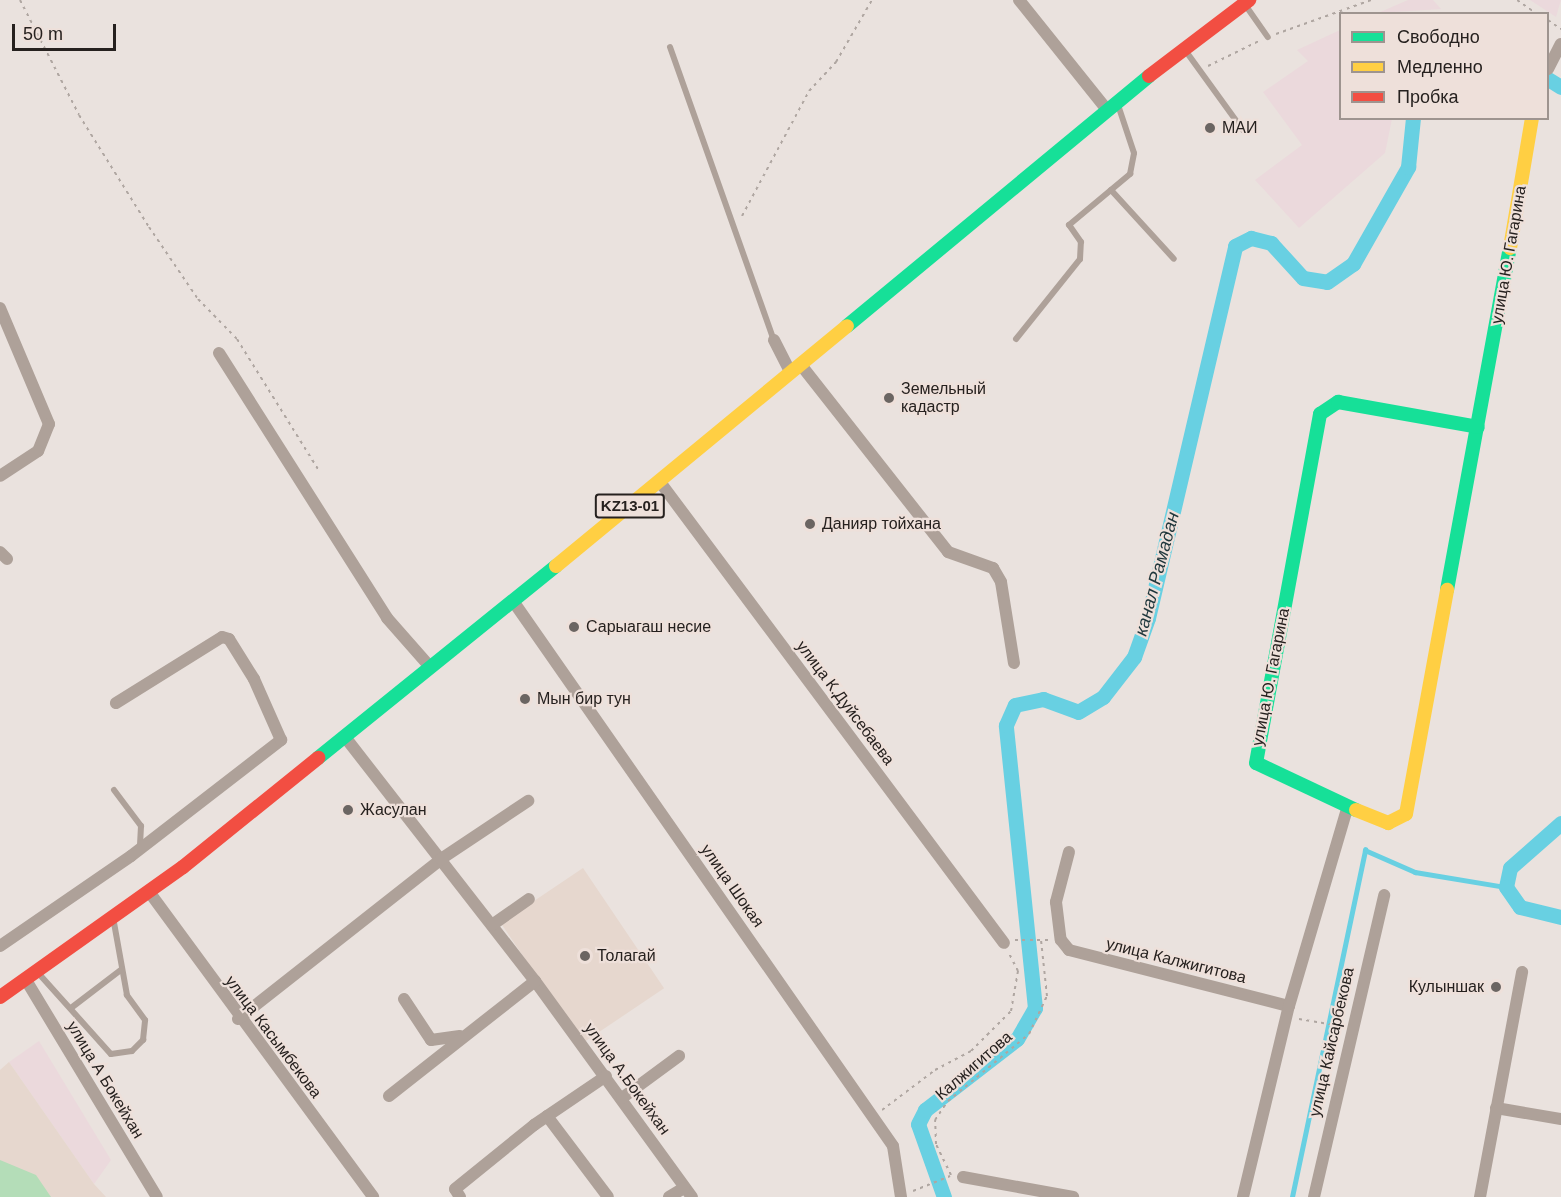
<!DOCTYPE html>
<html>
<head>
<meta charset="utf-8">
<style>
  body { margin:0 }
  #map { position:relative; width:1561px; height:1197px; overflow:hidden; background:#eae2de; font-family:Helvetica,sans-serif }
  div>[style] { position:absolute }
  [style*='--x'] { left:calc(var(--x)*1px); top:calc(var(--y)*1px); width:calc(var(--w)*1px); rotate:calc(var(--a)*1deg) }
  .commercial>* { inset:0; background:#ebd9dc }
  .education>* { inset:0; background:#e6d7ce; transform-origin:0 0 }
  .green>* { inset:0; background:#b4ddb8 }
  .stream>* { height:4.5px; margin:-2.25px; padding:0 2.25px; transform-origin:2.25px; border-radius:2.25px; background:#68d0e2 }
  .canal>* { height:15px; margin:-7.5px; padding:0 7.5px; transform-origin:7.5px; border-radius:7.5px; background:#68d0e2 }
  .path>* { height:2px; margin-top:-1px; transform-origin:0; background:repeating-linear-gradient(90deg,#afa6a1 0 3px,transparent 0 7.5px) }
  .lane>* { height:6px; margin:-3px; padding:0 3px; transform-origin:3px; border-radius:3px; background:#aea199 }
  .street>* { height:12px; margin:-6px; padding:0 6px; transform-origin:6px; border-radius:6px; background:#aea199 }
  .fast>* { height:14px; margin:-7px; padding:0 7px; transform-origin:7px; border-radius:7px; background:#16e098 }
  .slow>* { height:14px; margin:-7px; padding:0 7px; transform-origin:7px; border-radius:7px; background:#ffcf43 }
  .jam>* { height:14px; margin:-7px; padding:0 7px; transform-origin:7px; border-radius:7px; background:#f24e42 }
  .dots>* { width:16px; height:16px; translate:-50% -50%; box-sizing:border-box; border:3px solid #eee0da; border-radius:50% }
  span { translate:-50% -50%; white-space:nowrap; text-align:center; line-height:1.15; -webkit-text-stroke:4.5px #eee0da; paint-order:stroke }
  .shield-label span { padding:2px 4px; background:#eee0da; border:2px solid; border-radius:4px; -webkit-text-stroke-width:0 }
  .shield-label { font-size:15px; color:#26211f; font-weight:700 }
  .poi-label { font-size:16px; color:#26211f }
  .left { translate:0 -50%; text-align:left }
  .right { translate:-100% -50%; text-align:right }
  .street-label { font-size:16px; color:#26211f }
  .water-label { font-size:18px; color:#1f373c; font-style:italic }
  .legend { position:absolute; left:1339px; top:12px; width:210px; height:108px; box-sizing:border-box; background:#eee0da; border:2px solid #9e948f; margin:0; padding:8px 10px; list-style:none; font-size:18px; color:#26211f }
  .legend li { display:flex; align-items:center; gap:12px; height:30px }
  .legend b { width:30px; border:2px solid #9e948f }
  .scale { position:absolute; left:12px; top:24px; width:104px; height:27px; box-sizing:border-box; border:3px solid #26211f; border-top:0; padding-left:8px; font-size:18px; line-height:21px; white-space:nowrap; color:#26211f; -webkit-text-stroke:4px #eee0da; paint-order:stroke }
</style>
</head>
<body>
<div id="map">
  <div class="commercial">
    <i style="clip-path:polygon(1408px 0,1433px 0,1441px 9px,1378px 13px)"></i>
    <i style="clip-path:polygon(1530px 0,1561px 0,1556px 17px)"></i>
    <i style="clip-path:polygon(1340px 30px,1340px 118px,1392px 119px,1385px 153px,1299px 228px,1255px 180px,1302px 145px,1263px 92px,1308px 61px,1297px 50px)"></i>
    <i style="clip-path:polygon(39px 1041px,111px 1160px,94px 1184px,9px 1062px)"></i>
  </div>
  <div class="education">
    <i style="left:583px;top:868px;width:145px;height:99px;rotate:56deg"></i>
    <i style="clip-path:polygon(9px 1062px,94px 1184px,106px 1197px,0 1197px,0 1070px)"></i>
  </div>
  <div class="green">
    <i style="clip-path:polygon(0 1160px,36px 1175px,51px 1197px,0 1197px)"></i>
  </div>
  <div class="stream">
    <i style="--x:1292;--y:1197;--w:355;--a:-78.1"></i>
    <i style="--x:1365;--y:850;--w:55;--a:23.7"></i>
    <i style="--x:1415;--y:872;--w:92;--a:9.4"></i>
  </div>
  <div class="canal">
    <i style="--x:1548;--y:79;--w:15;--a:32"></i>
    <i style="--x:1561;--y:823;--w:68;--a:138.6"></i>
    <i style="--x:1510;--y:868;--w:19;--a:102"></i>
    <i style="--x:1506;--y:887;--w:24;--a:55"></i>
    <i style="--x:1520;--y:907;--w:42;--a:13.7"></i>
    <i style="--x:944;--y:1197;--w:77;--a:-109.6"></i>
    <i style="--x:918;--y:1124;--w:16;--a:-63"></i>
    <i style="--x:925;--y:1110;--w:116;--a:-37.7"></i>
    <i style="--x:1017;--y:1039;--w:36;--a:-60"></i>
    <i style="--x:1035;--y:1008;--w:284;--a:-95.9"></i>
    <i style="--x:1006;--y:725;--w:22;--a:-66"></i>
    <i style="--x:1015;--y:705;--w:29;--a:-12"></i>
    <i style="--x:1043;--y:699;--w:37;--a:20"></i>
    <i style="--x:1078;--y:712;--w:29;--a:-31"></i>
    <i style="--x:1103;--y:697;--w:51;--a:-52.2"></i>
    <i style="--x:1134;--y:657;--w:41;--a:-70.3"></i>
    <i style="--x:1148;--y:618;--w:382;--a:-76.8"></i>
    <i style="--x:1235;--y:246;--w:18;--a:-27"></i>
    <i style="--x:1251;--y:238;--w:21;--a:14"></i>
    <i style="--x:1271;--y:243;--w:47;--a:47.6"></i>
    <i style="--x:1303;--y:278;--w:24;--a:9"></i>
    <i style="--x:1327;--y:282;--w:32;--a:-35"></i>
    <i style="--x:1353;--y:264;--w:112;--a:-60.4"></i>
    <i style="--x:1408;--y:167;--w:49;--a:-84.2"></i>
  </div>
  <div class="path">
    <i style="--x:20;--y:0;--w:129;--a:62.8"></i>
    <i style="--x:79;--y:115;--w:132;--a:58"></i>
    <i style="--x:149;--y:227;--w:87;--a:55.8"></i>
    <i style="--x:198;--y:299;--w:56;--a:45.7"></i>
    <i style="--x:237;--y:339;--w:153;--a:58.1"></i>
    <i style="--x:1517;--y:0;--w:24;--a:35"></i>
    <i style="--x:1548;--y:20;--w:16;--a:35"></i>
    <i style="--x:1276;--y:34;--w:101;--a:-19.7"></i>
    <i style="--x:1208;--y:66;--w:57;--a:-26.1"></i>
    <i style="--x:742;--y:216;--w:142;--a:-61.8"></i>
    <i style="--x:809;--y:91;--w:40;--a:-47"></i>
    <i style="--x:836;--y:62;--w:72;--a:-59.9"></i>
    <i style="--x:1015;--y:940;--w:33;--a:0"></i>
    <i style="--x:1299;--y:1019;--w:42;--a:9.7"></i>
    <i style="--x:882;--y:1110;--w:66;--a:-37"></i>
    <i style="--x:935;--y:1070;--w:41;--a:-27.8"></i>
    <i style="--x:971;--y:1051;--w:57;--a:-45"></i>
    <i style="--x:1011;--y:1011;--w:41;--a:-80.1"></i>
    <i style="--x:1018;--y:971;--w:20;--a:-117"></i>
    <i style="--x:951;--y:1175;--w:34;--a:-116"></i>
    <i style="--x:936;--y:1144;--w:24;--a:-92"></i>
    <i style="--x:935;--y:1120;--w:23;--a:-56"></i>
    <i style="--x:948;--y:1101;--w:105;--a:-39.6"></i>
    <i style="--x:1029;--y:1034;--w:42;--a:-64.7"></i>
    <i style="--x:1047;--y:996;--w:56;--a:-96.1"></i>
    <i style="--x:913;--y:1191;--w:40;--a:-22"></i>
  </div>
  <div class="lane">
    <i style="--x:1246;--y:6;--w:38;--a:55"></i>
    <i style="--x:670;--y:47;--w:311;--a:70.5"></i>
    <i style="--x:1185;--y:50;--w:99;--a:54.1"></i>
    <i style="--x:1111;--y:190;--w:93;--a:47.6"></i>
    <i style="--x:1016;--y:339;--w:102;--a:-51.3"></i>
    <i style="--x:1080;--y:259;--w:17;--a:-87"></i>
    <i style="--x:1081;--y:242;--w:21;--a:-125"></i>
    <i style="--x:1069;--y:225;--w:80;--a:-39.9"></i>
    <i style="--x:1130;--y:174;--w:21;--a:-79"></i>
    <i style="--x:1134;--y:153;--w:47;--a:-108.4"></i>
    <i style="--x:114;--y:790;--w:45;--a:53.1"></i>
    <i style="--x:141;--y:826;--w:20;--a:93"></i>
    <i style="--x:40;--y:975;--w:106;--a:48.1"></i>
    <i style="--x:111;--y:1054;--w:21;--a:-8"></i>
    <i style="--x:132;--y:1051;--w:16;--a:-45"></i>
    <i style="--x:143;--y:1040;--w:20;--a:-84"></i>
    <i style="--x:145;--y:1020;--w:31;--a:-126"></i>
    <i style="--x:127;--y:995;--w:73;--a:-100.2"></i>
    <i style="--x:71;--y:1008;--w:64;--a:-37.4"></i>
  </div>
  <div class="street">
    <i style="--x:1019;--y:0;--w:141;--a:51.3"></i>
    <i style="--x:1548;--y:69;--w:28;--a:-63"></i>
    <i style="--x:0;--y:308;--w:126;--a:67.1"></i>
    <i style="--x:49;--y:424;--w:29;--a:112"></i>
    <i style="--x:38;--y:451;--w:45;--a:146.7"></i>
    <i style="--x:774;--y:340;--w:37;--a:63"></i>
    <i style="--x:219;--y:353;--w:314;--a:57.6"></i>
    <i style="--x:387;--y:618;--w:65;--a:48.7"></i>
    <i style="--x:801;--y:365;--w:238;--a:51.8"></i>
    <i style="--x:948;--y:552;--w:48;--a:19.6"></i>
    <i style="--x:993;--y:568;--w:16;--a:60"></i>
    <i style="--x:1001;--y:582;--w:82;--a:80.9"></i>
    <i style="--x:660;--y:482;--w:575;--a:53.27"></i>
    <i style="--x:0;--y:552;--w:10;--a:45"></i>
    <i style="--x:513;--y:601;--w:664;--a:55.11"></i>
    <i style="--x:893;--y:1146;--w:52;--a:81.1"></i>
    <i style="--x:345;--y:737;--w:309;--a:52.1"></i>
    <i style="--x:535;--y:981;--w:267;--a:54"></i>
    <i style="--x:1069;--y:852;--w:52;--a:104.6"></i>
    <i style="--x:1056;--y:902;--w:38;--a:83"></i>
    <i style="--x:1061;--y:940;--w:13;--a:51"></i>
    <i style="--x:1069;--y:950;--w:227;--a:14.3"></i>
    <i style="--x:150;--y:893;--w:377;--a:53.7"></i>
    <i style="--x:492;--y:925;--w:45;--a:-35.1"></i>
    <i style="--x:0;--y:946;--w:159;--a:-34.5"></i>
    <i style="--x:131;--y:856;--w:190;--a:-37.7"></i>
    <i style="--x:281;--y:740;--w:67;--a:-113.9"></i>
    <i style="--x:254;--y:679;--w:47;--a:-122"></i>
    <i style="--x:229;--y:639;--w:7;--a:-164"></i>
    <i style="--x:222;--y:637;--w:125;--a:148.1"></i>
    <i style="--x:26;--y:980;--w:253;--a:58.9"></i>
    <i style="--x:404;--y:999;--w:49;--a:56.6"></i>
    <i style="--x:431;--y:1040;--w:29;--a:-8"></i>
    <i style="--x:238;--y:1019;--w:258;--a:-38.2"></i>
    <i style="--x:441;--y:859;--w:105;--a:-33.7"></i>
    <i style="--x:389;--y:1096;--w:186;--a:-38.2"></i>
    <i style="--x:622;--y:1098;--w:71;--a:-36.4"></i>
    <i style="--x:1496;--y:1108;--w:66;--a:9.6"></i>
    <i style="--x:547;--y:1116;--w:101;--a:53"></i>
    <i style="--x:963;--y:1177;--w:112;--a:10.3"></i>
    <i style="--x:460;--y:1197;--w:9;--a:-122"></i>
    <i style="--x:455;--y:1189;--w:102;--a:-39"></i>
    <i style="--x:534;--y:1125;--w:87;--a:-34.2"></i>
    <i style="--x:669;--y:1197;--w:17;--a:-31"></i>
    <i style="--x:1243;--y:1197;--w:196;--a:-76.5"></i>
    <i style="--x:1289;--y:1006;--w:205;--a:-73.6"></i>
    <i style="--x:1314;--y:1197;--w:310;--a:-76.9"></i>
    <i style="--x:1480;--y:1197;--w:229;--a:-79.4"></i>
  </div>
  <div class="fast">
    <i style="--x:847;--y:326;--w:392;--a:-39.6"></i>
    <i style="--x:1447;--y:590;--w:348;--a:-79.6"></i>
    <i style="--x:318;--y:758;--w:306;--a:-38.9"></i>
    <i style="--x:1356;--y:810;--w:110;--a:-154.8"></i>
    <i style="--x:1256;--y:763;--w:355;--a:-79.6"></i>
    <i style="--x:1320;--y:414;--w:22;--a:-34"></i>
    <i style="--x:1338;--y:402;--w:142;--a:10.1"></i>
  </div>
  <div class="slow">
    <i style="--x:1510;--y:248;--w:132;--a:-80.4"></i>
    <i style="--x:556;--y:566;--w:377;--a:-39.5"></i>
    <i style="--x:1356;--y:810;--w:35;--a:22"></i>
    <i style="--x:1388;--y:823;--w:20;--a:-27"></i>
    <i style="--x:1406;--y:814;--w:228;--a:-79.6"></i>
  </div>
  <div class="jam">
    <i style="--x:1149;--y:76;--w:126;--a:-37.2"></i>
    <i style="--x:0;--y:997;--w:224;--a:-35.4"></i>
    <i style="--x:183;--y:867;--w:174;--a:-38.9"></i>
  </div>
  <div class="dots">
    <i style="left:1210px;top:128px;background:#6b6562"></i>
    <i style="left:889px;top:398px;background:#6b6562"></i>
    <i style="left:810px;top:524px;background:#6b6562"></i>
    <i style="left:574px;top:627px;background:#6b6562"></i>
    <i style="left:525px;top:699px;background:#6b6562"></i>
    <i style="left:348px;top:810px;background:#6b6562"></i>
    <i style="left:585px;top:956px;background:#6b6562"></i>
    <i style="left:1496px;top:987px;background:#6b6562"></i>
  </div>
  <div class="shield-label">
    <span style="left:630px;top:506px">KZ13-01</span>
  </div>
  <div class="poi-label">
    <span class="left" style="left:1222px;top:128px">МАИ</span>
    <span class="left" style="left:901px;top:398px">Земельный<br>кадастр</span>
    <span class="left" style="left:822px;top:524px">Данияр тойхана</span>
    <span class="left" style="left:586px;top:627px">Сарыагаш несие</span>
    <span class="left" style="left:537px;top:699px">Мын бир тун</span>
    <span class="left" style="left:360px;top:810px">Жасулан</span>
    <span class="left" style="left:597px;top:956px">Толагай</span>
    <span class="right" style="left:1484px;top:987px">Кулыншак</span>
  </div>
  <div class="street-label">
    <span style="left:1509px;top:255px;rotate:-80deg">улица Ю. Гагарина</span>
    <span style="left:1271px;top:677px;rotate:-79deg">улица Ю. Гагарина</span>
    <span style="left:845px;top:703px;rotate:53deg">улица К.Дуйсебаева</span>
    <span style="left:732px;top:886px;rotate:55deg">улица Шокая</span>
    <span style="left:1176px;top:961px;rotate:14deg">улица Калжигитова</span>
    <span style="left:273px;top:1037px;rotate:53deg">улица Касымбекова</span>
    <span style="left:1332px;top:1042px;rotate:-77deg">улица Кайсарбекова</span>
    <span style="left:974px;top:1066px;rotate:-41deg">Калжигитова</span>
    <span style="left:627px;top:1079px;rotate:54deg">улица А.Бокейхан</span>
    <span style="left:105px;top:1080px;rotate:59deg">улица А Бокейхан</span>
  </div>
  <div class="water-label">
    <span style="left:1157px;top:574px;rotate:-75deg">канал Рамадан</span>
  </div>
  <ul class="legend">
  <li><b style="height:8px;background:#16e098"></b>Свободно</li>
  <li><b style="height:8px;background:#ffcf43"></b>Медленно</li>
  <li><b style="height:8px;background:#f24e42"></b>Пробка</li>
  </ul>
  <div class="scale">50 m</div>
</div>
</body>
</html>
